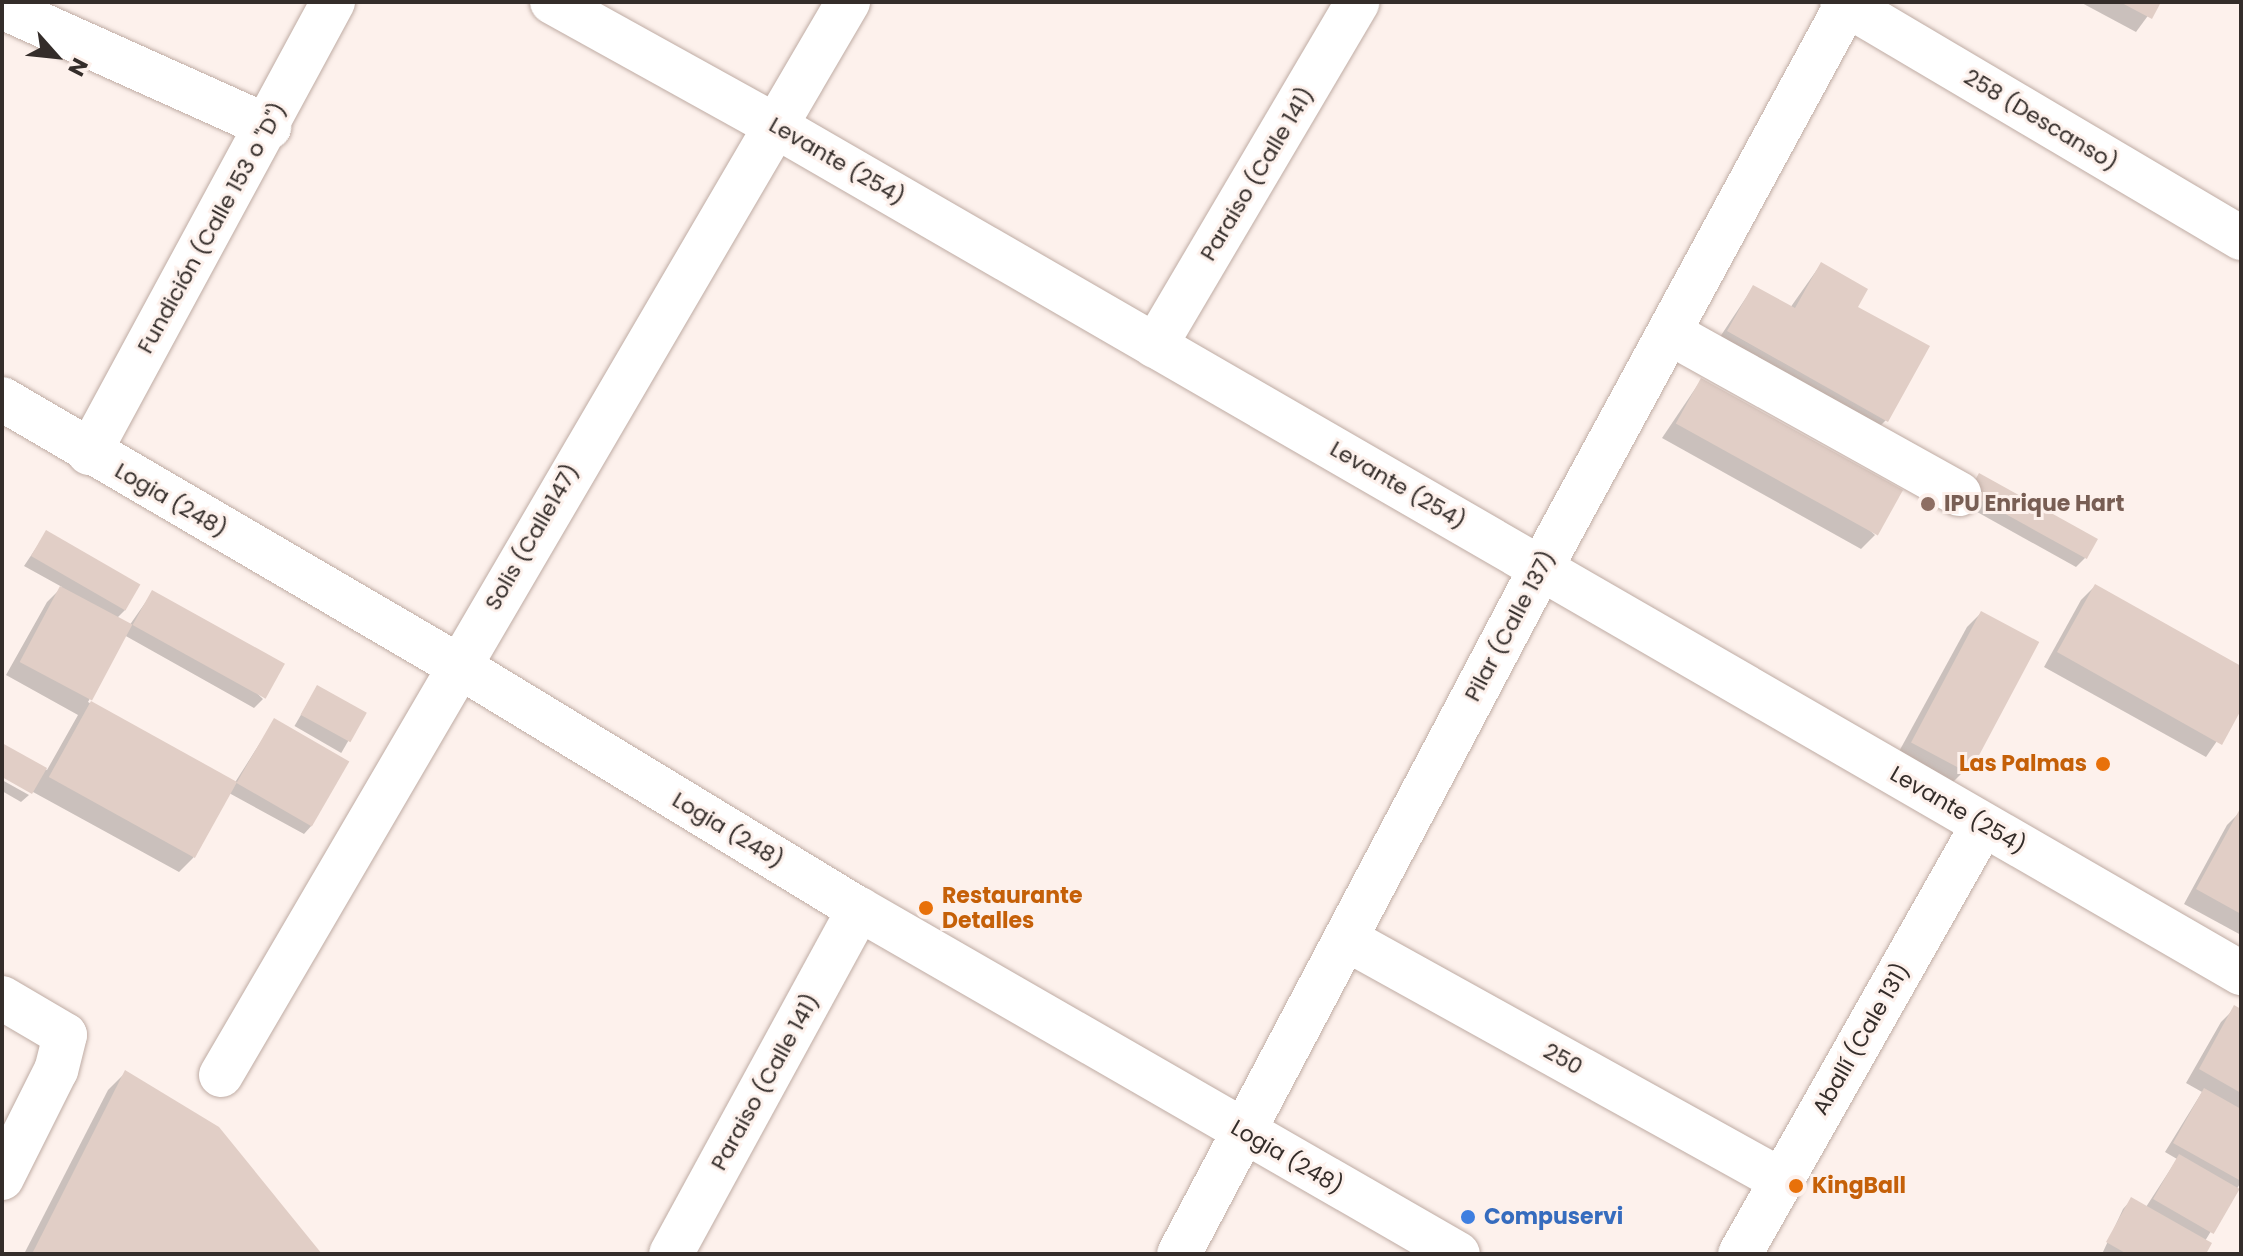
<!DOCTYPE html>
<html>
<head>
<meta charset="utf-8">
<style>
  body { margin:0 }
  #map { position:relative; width:2243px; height:1256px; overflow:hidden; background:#fdf1ec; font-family:Poppins,sans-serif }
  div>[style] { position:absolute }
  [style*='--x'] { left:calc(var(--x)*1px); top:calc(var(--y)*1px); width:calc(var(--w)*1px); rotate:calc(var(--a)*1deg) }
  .shadow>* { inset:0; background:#0003; transform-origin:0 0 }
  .building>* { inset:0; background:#e1cec6; transform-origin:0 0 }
  .roads { filter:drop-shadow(0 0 2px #bfaca4) drop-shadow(0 0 2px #bfaca4) }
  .minor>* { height:44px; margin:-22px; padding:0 22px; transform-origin:22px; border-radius:22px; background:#fff }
  .dots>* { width:22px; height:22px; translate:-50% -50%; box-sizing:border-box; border:4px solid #fdf1ec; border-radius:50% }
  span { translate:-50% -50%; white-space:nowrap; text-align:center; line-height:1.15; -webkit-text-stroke:6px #fdf1ec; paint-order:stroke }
  .street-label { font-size:22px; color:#342d2a }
  .education-label { font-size:22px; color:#785e54; font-weight:700 }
  .left { translate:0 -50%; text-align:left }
  .food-label { font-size:22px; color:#c56008; font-weight:700 }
  .right { translate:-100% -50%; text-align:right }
  .shop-label { font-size:22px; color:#366cbe; font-weight:700 }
  .frame { position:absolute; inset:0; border:4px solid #342d2a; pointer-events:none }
  .north { position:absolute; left:16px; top:16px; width:80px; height:80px; -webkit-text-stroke:6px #fdf1ec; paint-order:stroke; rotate:117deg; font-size:22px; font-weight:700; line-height:32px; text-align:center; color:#342d2a }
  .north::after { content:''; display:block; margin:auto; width:28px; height:36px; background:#342d2a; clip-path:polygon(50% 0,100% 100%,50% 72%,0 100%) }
</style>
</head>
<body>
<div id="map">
  <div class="shadow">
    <i style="clip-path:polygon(2080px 2px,2158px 2px,2136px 32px)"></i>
    <i style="clip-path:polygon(1821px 264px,1886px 420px,1872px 434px,1714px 346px,1753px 287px,1790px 308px)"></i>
    <i style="clip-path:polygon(1701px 380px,1875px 535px,1861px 549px,1662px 438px)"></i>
    <i style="clip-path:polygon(1980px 475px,2086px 557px,2076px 567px,1961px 503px)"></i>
    <i style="clip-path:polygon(46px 533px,126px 609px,116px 619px,129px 626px,152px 593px,263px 699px,254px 708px,124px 635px,88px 702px,234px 784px,274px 721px,313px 824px,304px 834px,229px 793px,193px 858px,179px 872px,2px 775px,2px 745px,47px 770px,78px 715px,6px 675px,47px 602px,62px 587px,24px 566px)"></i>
    <i style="clip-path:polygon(2095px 586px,2241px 668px,2241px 706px,2206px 757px,2044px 667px,2081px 600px)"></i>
    <i style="clip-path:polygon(1981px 613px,2036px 643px,1963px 772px,1949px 786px,1896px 757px,1967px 627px)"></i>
    <i style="left:317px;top:687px;width:54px;height:45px;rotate:30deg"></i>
    <i style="clip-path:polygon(2px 780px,29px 795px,21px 802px,2px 791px)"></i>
    <i style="clip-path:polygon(2241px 811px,2241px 935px,2184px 904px,2227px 825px)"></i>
    <i style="clip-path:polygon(2235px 1008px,2241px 1011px,2241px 1182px,2205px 1241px,2203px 1254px,2102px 1254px,2123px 1209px,2132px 1199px,2146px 1207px,2177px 1159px,2165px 1152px,2202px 1092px,2186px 1083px,2221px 1022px)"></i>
    <i style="clip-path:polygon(126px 1072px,320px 1254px,24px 1254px,108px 1090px)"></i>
  </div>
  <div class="building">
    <i style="clip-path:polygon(2120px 2px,2161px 2px,2152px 19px)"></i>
    <i style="clip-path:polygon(1821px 262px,1868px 289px,1858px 307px,1930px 346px,1888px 422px,1727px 331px,1753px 285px,1795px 308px)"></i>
    <i style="left:1701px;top:378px;width:231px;height:52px;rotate:29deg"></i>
    <i style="left:1979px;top:473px;width:136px;height:23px;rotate:29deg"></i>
    <i style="left:46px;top:530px;width:109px;height:30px;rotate:30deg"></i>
    <i style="clip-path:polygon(2095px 584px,2241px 666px,2241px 710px,2222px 745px,2057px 652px)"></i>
    <i style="left:60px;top:586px;width:82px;height:86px;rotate:28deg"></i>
    <i style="left:152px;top:590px;width:152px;height:40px;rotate:29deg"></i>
    <i style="left:1981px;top:611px;width:66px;height:149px;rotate:28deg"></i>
    <i style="left:317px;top:685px;width:57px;height:34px;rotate:29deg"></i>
    <i style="left:91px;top:701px;width:167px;height:87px;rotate:29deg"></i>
    <i style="left:274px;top:718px;width:87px;height:75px;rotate:30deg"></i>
    <i style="clip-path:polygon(2px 743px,47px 768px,32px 794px,2px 777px)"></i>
    <i style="clip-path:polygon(2241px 807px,2241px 914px,2196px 889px)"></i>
    <i style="clip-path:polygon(2234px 1005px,2241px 1009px,2241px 1093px,2199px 1069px)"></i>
    <i style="clip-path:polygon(125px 1070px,219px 1127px,322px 1254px,32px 1254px)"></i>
    <i style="clip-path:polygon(2204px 1088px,2241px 1109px,2241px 1181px,2173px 1143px)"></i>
    <i style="left:2179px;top:1154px;width:70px;height:52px;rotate:30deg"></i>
    <i style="clip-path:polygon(2131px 1197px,2212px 1243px,2206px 1254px,2127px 1254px,2106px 1242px)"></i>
  </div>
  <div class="roads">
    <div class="minor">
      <i style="--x:552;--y:2;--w:252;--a:29"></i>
      <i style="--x:772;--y:124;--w:1697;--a:30.03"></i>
      <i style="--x:1842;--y:2;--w:464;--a:30.6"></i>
      <i style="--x:2;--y:7;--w:293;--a:24.2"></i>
      <i style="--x:1670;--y:333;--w:331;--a:29.1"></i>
      <i style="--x:1155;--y:346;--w:399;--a:-59.5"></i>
      <i style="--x:2;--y:399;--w:527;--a:30.31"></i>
      <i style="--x:457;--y:665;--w:470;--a:31.3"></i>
      <i style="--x:859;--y:909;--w:691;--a:29.94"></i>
      <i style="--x:89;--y:453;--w:513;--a:-61.59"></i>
      <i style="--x:1346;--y:939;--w:497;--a:29"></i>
      <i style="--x:2;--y:998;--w:73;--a:30.4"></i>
      <i style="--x:65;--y:1035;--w:36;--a:104"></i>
      <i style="--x:56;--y:1070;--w:121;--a:116.6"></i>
      <i style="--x:221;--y:1075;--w:1243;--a:-59.7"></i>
      <i style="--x:671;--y:1254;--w:393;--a:-61.4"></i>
      <i style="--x:1179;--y:1254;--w:776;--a:-62.18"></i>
      <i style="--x:1541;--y:568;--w:644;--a:-61.52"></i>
      <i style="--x:1740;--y:1254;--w:493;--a:-60.5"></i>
    </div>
  </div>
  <div class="dots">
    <i style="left:1928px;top:504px;background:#8d6e63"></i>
    <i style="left:2103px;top:764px;background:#e8710a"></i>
    <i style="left:926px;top:908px;background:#e8710a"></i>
    <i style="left:1796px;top:1186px;background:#e8710a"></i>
    <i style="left:1468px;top:1217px;background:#3f7fe0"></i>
  </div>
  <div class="street-label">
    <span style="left:2041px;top:120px;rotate:31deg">258 (Descanso)</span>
    <span style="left:837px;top:161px;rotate:30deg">Levante (254)</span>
    <span style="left:1257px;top:174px;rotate:-59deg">Paraiso (Calle 141)</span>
    <span style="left:212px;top:228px;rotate:-61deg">Fundición (Calle 153 o "D")</span>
    <span style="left:1398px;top:485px;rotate:30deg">Levante (254)</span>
    <span style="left:171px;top:500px;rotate:30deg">Logia (248)</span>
    <span style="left:532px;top:537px;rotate:-60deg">Solis (Calle147)</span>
    <span style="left:1510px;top:626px;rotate:-62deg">Pilar (Calle 137)</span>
    <span style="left:1958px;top:810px;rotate:30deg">Levante (254)</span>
    <span style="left:728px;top:830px;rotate:31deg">Logia (248)</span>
    <span style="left:1861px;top:1039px;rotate:-60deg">Aballí (Cale 131)</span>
    <span style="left:1563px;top:1059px;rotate:29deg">250</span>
    <span style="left:765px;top:1082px;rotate:-61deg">Paraiso (Calle 141)</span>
    <span style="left:1287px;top:1157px;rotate:30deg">Logia (248)</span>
  </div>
  <div class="education-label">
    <span class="left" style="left:1944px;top:504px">IPU Enrique Hart</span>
  </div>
  <div class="food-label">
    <span class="right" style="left:2087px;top:764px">Las Palmas</span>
    <span class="left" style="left:942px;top:908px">Restaurante<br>Detalles</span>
    <span class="left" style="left:1812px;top:1186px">KingBall</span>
  </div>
  <div class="shop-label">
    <span class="left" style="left:1484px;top:1217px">Compuservi</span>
  </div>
  <div class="frame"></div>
  <div class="north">N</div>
</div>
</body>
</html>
